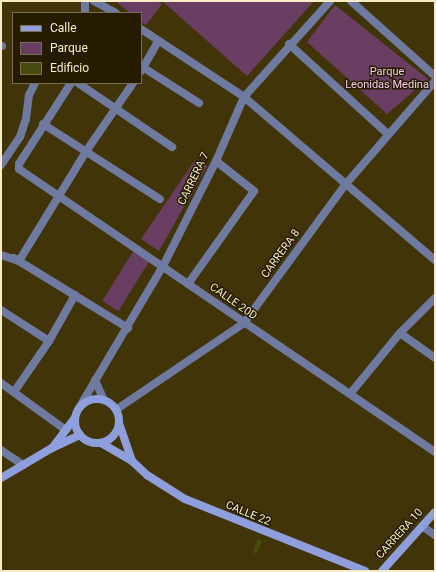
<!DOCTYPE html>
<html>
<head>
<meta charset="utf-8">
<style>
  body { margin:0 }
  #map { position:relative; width:436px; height:572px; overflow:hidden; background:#403408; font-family:Roboto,sans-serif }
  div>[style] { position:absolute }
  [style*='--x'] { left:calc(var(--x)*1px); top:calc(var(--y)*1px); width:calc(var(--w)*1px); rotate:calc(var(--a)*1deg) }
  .green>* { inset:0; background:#6a3d63; transform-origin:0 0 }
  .street>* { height:8px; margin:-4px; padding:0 4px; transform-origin:4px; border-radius:4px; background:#6f7aa0 }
  .secondary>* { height:8px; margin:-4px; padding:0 4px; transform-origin:4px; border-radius:4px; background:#8f9fdd }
  .secondary>.ring { margin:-4px; padding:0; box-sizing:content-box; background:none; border:8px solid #8f9fdd; border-radius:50% }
  .wall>* { inset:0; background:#3e400b }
  .building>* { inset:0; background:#484b0d }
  span { translate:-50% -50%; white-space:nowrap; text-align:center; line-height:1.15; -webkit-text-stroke:3px #251c00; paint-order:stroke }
  .park-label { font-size:11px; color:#f6cbee }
  .street-label { font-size:11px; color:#f8ecc6 }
  .frame { position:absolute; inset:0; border:2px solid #f8ecc6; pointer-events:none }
  .legend { position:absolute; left:12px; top:12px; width:130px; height:72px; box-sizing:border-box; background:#251c00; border:1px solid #796f4f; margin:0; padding:5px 7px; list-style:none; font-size:12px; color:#f8ecc6 }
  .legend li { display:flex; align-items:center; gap:8px; height:20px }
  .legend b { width:20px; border:1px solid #796f4f }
</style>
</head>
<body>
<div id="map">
  <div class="green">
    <i style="clip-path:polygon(115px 1px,158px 1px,162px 4px,146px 25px,141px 22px,141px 13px,130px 13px)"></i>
    <i style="clip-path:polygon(162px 1px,314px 1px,247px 76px)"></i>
    <i style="clip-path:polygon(335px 5px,428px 79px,387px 114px,307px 42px)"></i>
    <i style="clip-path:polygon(195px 160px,207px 166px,159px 251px,141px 239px)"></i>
    <i style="left:134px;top:250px;width:19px;height:60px;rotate:32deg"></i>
  </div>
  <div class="street">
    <i style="--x:85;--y:1;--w:12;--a:90"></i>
    <i style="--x:94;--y:1;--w:25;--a:29"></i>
    <i style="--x:351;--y:1;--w:113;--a:41.8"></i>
    <i style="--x:141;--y:29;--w:123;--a:33.4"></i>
    <i style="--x:244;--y:97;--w:251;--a:40.5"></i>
    <i style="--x:289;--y:44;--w:134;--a:42.3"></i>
    <i style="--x:1;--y:46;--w:1;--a:0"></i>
    <i style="--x:141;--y:66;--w:69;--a:32.5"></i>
    <i style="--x:141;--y:71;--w:34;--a:-60"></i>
    <i style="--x:71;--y:83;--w:96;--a:122.7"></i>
    <i style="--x:19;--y:164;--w:5;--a:90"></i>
    <i style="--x:19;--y:169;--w:503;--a:34.23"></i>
    <i style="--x:78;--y:83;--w:114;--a:34.2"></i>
    <i style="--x:43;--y:124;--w:139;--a:32.7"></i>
    <i style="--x:1;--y:165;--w:34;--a:-56"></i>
    <i style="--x:20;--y:137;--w:19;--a:-72"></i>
    <i style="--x:26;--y:119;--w:24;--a:-83"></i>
    <i style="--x:29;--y:95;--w:13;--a:-63"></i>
    <i style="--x:1;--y:255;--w:19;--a:18"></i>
    <i style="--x:19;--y:261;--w:130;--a:-58.5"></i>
    <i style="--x:87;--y:150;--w:81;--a:-55.5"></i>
    <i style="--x:14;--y:258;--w:134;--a:31.6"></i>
    <i style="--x:188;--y:284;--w:114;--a:-54.6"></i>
    <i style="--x:254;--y:191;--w:48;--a:-141.7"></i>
    <i style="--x:1;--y:310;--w:57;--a:32.9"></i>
    <i style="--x:400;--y:333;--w:43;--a:35.5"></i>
    <i style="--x:95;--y:380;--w:22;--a:66"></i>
    <i style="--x:1;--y:383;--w:80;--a:35.9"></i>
    <i style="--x:14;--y:392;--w:62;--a:-55.5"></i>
    <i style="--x:49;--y:341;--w:53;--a:-60.5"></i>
    <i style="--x:350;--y:394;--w:79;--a:-50.7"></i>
    <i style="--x:400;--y:333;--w:49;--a:-45"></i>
    <i style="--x:79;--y:408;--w:165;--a:-59.4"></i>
    <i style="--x:163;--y:266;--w:118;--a:-63.2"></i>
    <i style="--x:216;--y:161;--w:70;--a:-66.4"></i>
    <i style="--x:244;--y:97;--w:129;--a:-48.1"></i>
    <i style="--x:117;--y:409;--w:153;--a:-34.1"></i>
    <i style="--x:244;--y:323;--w:171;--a:-53.8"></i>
    <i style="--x:345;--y:185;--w:138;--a:-49.1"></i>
    <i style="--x:1;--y:450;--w:27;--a:34"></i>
    <i style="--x:422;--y:526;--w:16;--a:35"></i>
  </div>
  <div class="secondary">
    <i class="ring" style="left:75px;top:399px;width:36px;height:36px"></i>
    <i style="--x:119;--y:423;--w:40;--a:71.1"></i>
    <i style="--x:101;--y:443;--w:36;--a:30"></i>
    <i style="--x:132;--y:461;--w:21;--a:43"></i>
    <i style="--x:147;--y:475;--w:45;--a:32.3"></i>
    <i style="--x:185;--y:499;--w:194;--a:21.8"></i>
    <i style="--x:53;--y:447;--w:36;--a:-53"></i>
    <i style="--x:1;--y:478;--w:59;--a:-30.5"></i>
    <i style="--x:52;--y:448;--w:31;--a:-25"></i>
    <i style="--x:382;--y:571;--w:79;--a:-48.1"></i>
  </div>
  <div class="wall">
    <i style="clip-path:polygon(262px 541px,256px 555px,252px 554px,253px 551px)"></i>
  </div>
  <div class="building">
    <i style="clip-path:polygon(258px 539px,262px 541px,257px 552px,253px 551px)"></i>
  </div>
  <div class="park-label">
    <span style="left:387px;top:79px">Parque<br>Leonidas Medina</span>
  </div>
  <div class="street-label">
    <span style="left:194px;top:179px;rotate:-64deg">CARRERA 7</span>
    <span style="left:281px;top:254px;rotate:-54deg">CARRERA 8</span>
    <span style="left:233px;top:302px;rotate:35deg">CALLE 20D</span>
    <span style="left:248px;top:514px;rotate:22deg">CALLE 22</span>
    <span style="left:400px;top:534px;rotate:-48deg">CARRERA 10</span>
  </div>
  <div class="frame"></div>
  <ul class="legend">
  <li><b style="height:5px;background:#8f9fdd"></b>Calle</li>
  <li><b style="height:11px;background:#6a3d63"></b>Parque</li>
  <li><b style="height:11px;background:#484b0d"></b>Edificio</li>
  </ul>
</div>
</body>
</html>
